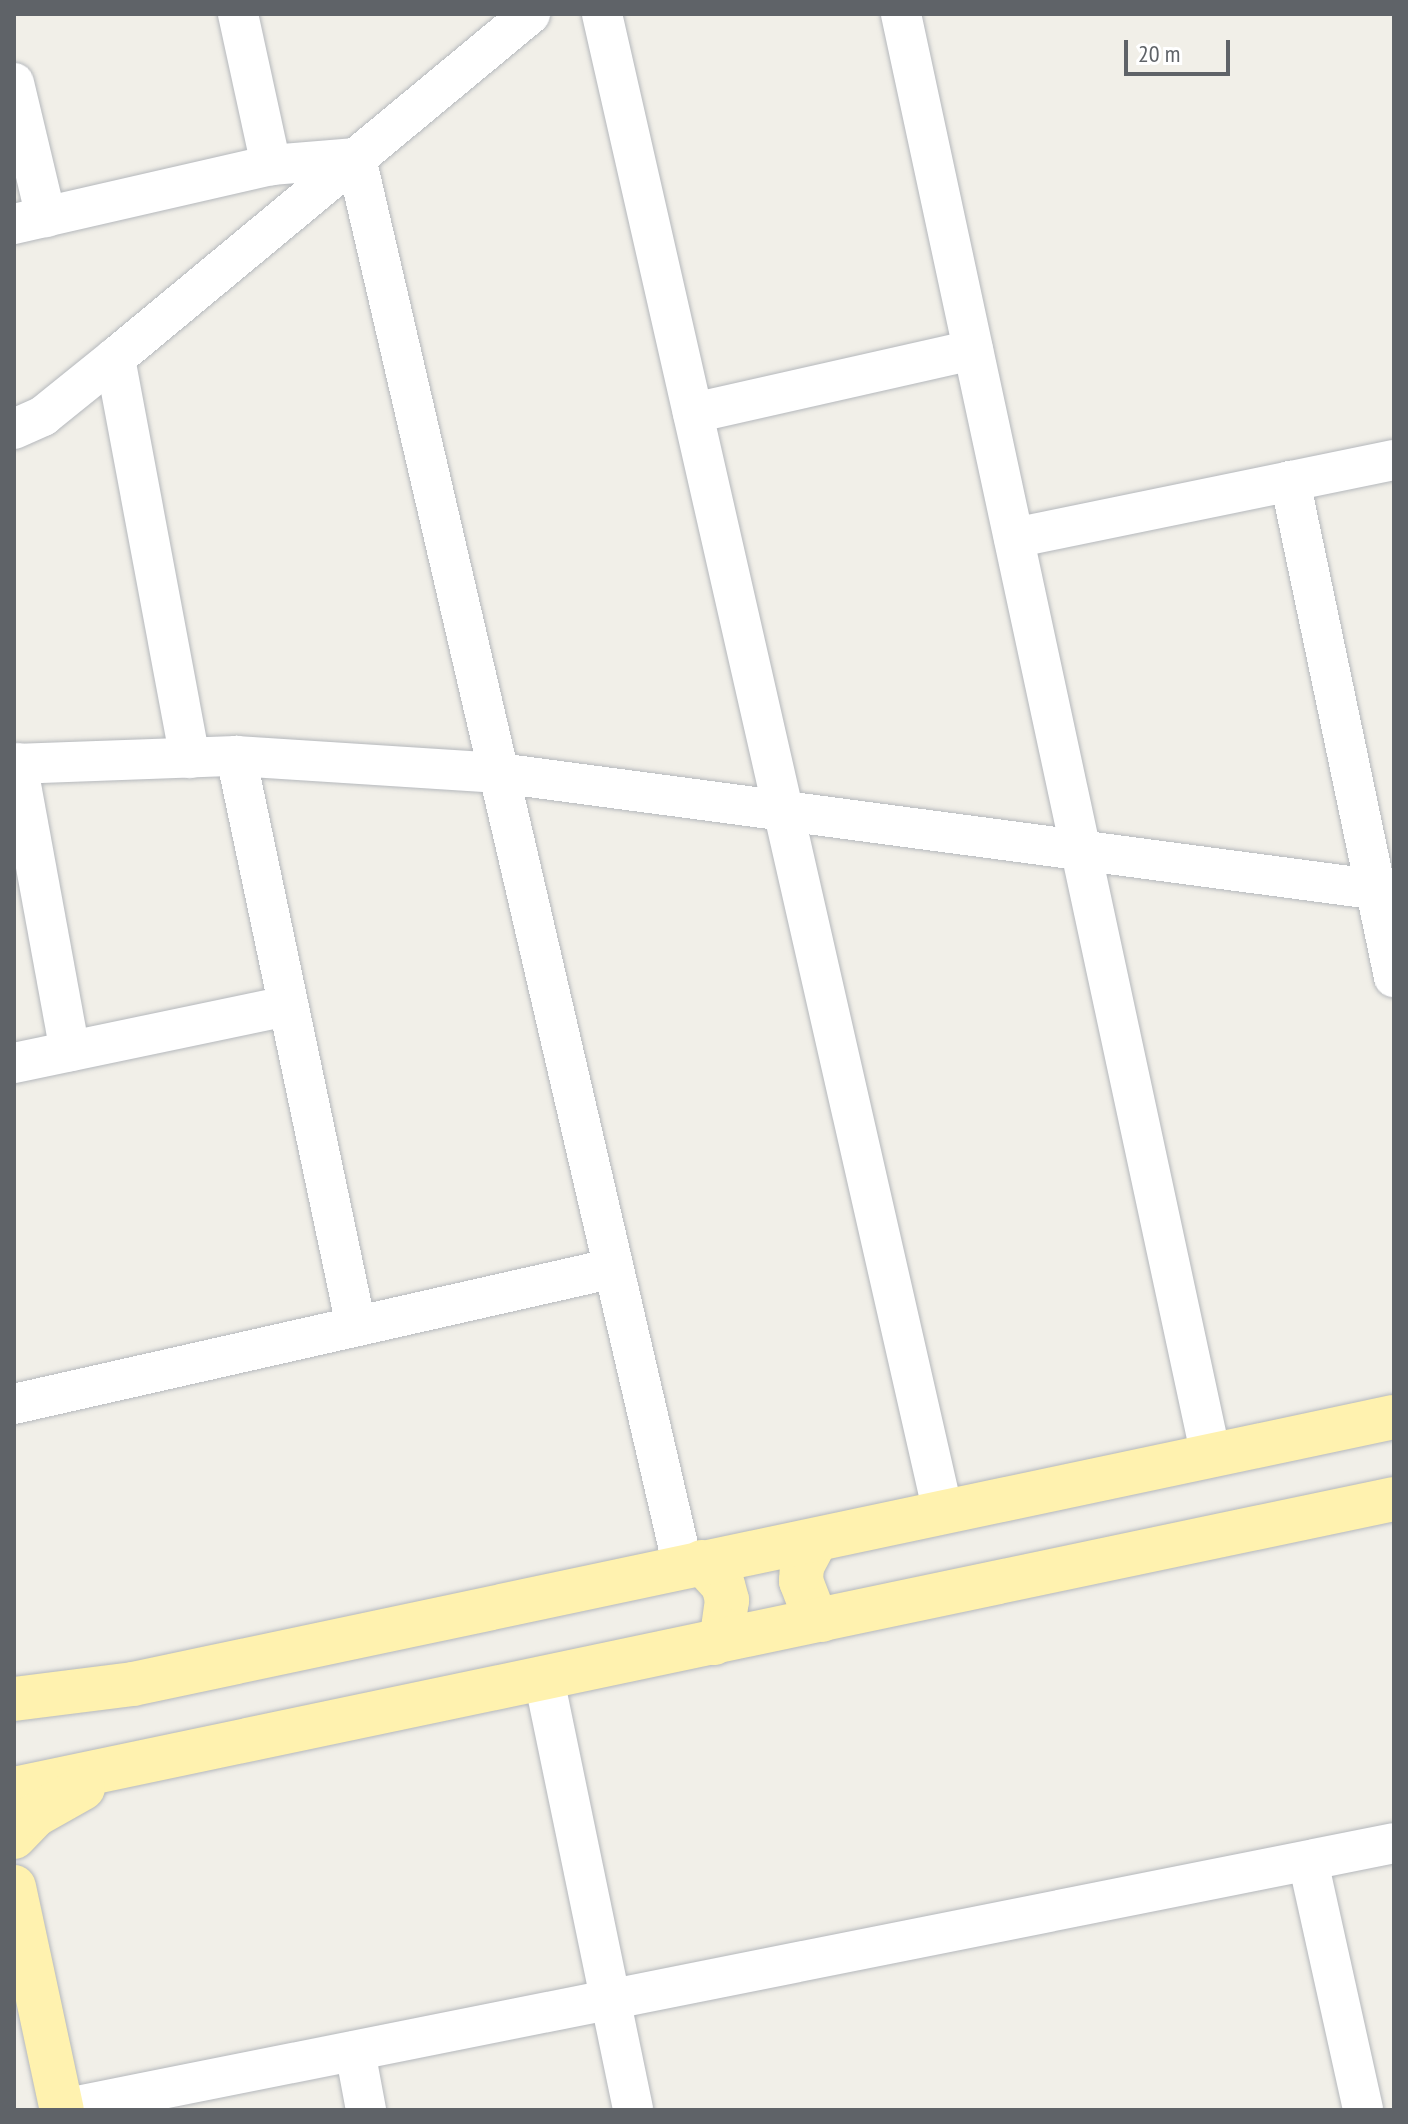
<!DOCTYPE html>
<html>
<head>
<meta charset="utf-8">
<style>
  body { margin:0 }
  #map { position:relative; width:1408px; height:2124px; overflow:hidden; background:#f1efe8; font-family:"PT Sans Narrow",sans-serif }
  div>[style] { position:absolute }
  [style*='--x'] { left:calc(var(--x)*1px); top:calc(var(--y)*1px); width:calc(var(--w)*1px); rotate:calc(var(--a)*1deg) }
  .roads { filter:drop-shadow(0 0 2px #b5b8bc) drop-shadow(0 0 2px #b5b8bc) }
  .minor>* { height:40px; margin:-20px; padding:0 20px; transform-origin:20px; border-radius:20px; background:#fff }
  .major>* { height:44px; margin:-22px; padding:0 22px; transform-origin:22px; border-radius:22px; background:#fff2af }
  span { translate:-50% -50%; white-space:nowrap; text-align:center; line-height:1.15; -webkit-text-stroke:8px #fff; paint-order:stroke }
  .frame { position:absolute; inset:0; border:16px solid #5f6368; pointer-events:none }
  .scale { position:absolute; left:1124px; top:40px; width:106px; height:36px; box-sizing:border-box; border:4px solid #5f6368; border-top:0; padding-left:10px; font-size:24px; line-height:28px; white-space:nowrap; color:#5f6368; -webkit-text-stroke:6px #fff; paint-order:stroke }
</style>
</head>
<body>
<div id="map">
  <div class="roads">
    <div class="minor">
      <i style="--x:238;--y:14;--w:155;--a:77.7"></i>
      <i style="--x:602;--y:14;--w:1537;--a:77.18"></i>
      <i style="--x:901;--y:14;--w:1475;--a:77.87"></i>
      <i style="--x:14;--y:83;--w:138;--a:76.6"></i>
      <i style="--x:14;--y:224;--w:264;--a:-12.9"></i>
      <i style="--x:271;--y:165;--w:85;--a:-4.7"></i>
      <i style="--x:356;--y:158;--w:1445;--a:76.93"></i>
      <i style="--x:115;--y:358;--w:407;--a:79.4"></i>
      <i style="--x:693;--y:413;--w:287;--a:-12.7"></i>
      <i style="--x:14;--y:429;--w:32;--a:-24"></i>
      <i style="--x:43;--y:416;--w:92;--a:-38.9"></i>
      <i style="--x:115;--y:358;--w:539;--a:-39.66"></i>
      <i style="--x:1290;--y:481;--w:507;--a:78.16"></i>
      <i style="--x:1014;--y:538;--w:388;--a:-11.6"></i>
      <i style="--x:236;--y:756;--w:582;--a:78.11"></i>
      <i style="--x:17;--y:763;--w:293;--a:79.6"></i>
      <i style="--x:14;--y:764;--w:222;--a:-2.1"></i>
      <i style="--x:236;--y:756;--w:264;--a:3.7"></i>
      <i style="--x:499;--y:773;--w:903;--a:7.57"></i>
      <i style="--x:14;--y:1063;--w:280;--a:-11.8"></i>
      <i style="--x:14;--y:1404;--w:615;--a:-12.77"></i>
      <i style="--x:544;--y:1679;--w:440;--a:78.3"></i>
      <i style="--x:1308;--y:1861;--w:255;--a:77.5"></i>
      <i style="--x:355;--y:2051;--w:60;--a:79.4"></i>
      <i style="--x:62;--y:2109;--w:1358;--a:-11.29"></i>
    </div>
    <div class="major">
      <i style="--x:816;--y:1540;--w:30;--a:118"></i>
      <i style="--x:802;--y:1566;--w:15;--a:94"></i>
      <i style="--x:801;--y:1581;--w:31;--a:69"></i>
      <i style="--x:812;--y:1610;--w:14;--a:45"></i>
      <i style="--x:702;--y:1562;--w:31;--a:48"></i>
      <i style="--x:723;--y:1585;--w:16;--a:75"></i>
      <i style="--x:727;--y:1600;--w:30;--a:98"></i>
      <i style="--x:723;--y:1630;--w:16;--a:125"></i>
      <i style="--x:14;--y:1699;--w:120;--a:-7.2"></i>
      <i style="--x:133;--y:1684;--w:1289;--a:-11.96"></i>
      <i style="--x:14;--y:1789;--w:1410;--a:-11.87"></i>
      <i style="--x:14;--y:1837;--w:30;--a:-46"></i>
      <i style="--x:35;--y:1815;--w:55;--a:-29.4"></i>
      <i style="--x:14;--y:1887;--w:228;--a:77.9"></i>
    </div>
  </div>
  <div class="frame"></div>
  <div class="scale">20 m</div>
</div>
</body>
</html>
